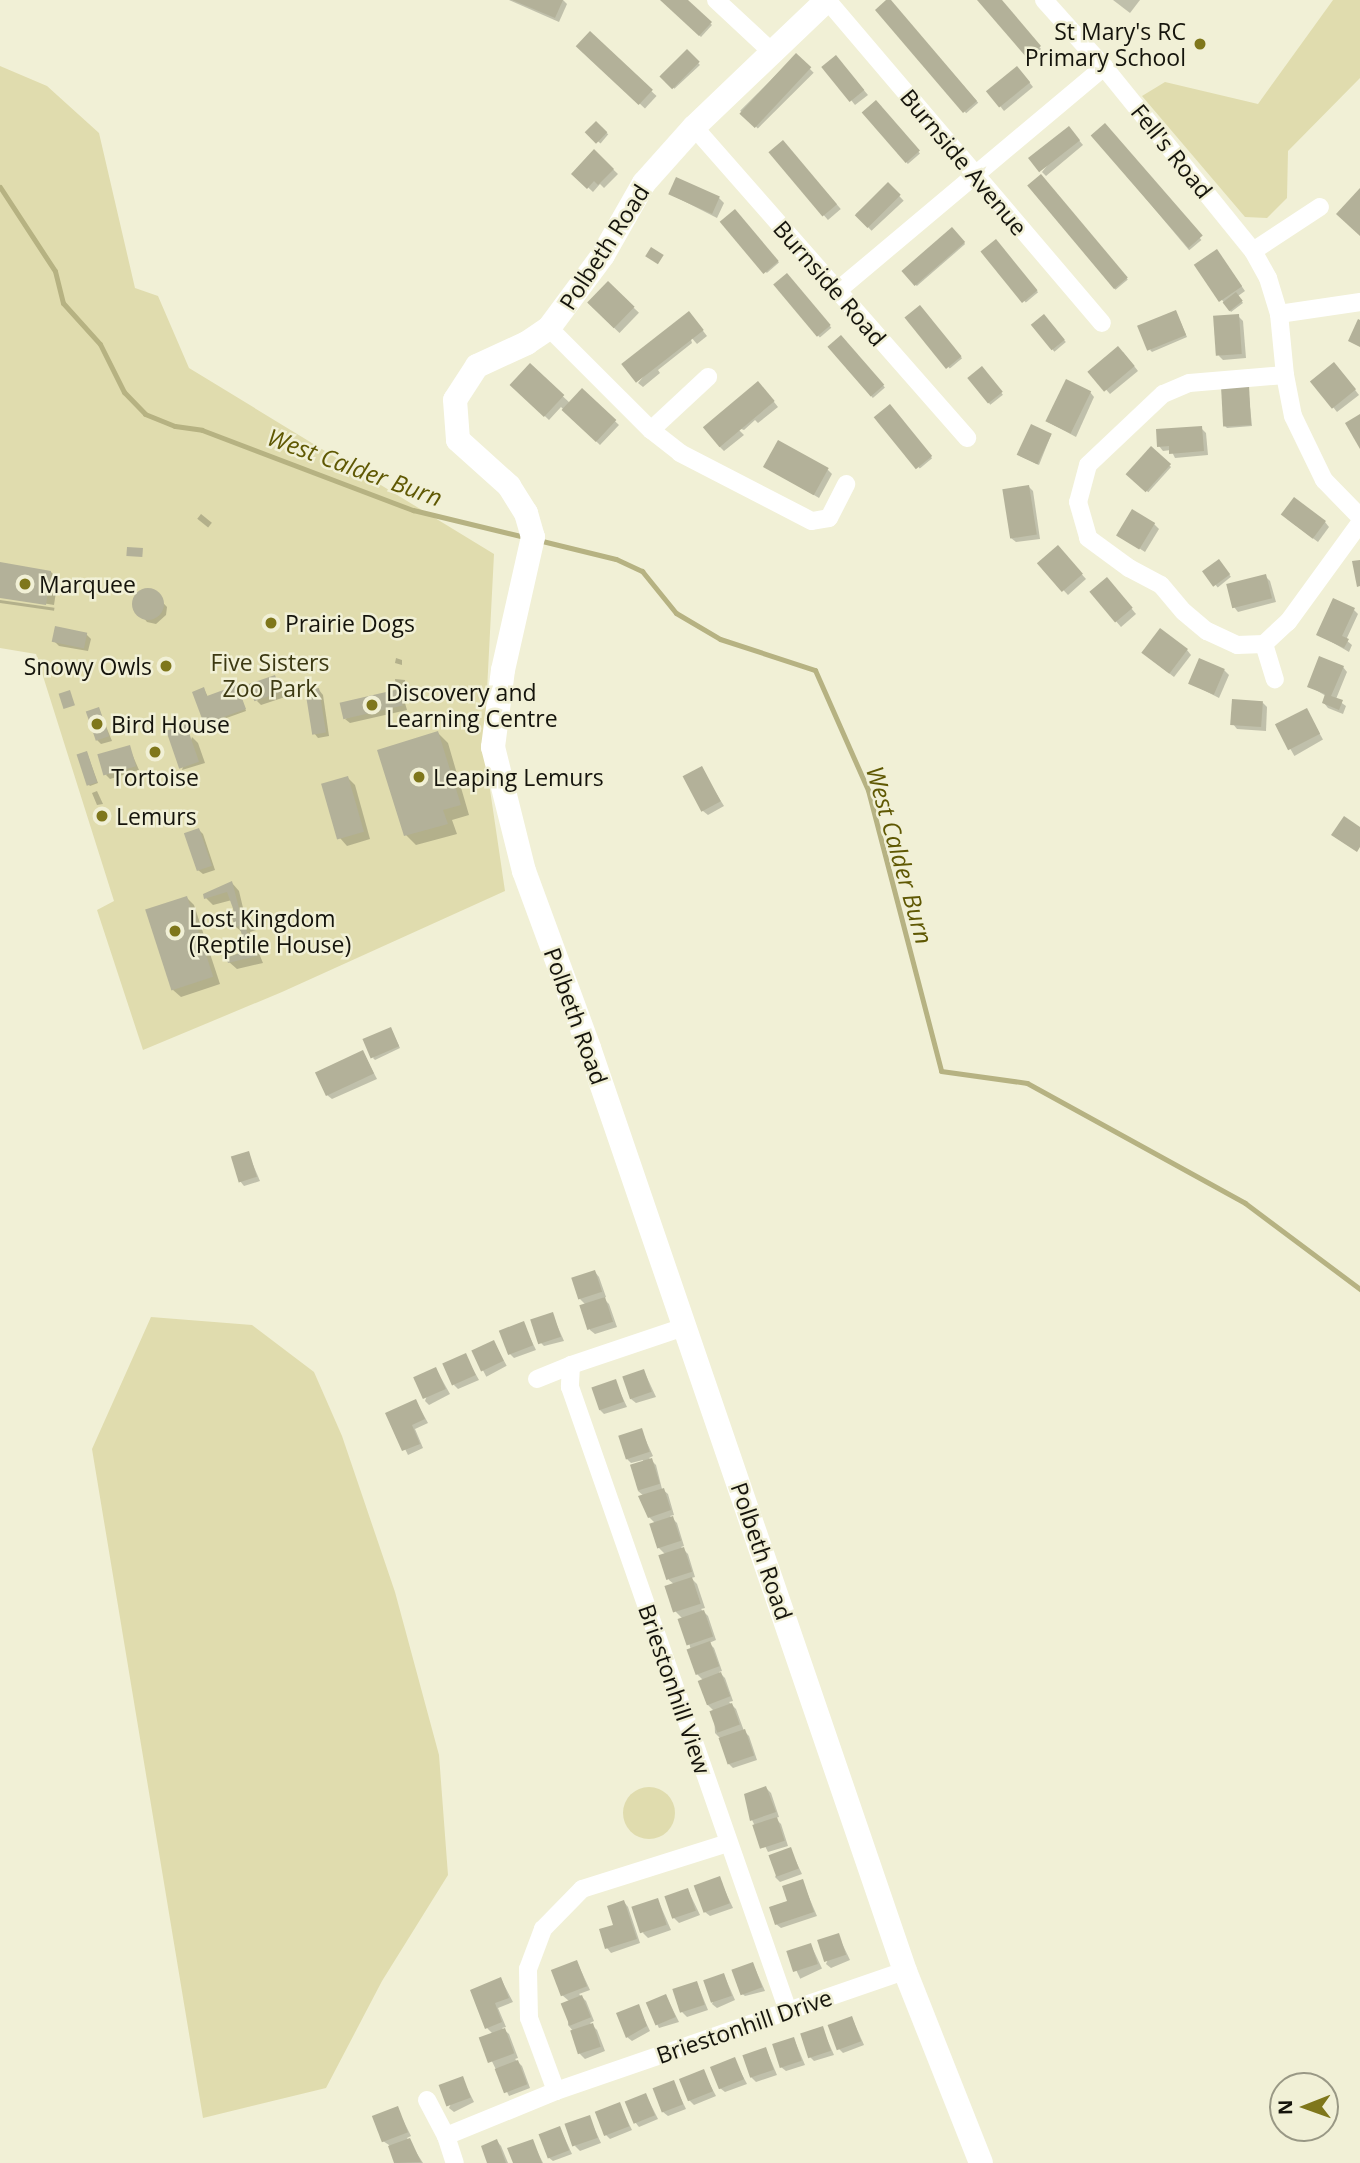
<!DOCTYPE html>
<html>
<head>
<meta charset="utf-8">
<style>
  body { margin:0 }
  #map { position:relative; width:1360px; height:2163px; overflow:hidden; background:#f1f0d6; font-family:"Open Sans",sans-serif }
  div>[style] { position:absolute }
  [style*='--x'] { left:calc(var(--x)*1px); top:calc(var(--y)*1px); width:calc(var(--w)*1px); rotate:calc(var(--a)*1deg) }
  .green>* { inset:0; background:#e0dcae }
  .round { border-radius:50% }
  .shadow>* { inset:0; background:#0003; transform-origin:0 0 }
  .stream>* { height:5px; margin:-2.5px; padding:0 2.5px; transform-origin:2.5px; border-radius:2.5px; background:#b6b282 }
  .building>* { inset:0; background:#b3b199; transform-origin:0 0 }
  .street>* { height:18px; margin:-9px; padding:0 9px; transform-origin:9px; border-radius:9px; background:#fff }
  .secondary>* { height:24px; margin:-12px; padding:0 12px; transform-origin:12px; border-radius:12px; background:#fff }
  .dots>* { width:19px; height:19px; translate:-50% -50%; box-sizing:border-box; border:4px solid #f1f0d6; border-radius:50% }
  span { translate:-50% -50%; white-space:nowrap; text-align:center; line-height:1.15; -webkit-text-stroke:5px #f1f0d6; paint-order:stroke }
  .poi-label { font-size:23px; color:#15140c }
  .right { translate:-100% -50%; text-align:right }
  .left { translate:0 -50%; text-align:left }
  .street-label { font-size:23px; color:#15140c }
  .park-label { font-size:23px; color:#3c3912 }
  .water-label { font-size:24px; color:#5f5803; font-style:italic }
  .north { position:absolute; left:1269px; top:2072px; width:70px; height:70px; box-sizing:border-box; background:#f1f0d6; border:2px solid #999885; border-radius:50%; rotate:269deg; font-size:19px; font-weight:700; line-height:28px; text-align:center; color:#15140c }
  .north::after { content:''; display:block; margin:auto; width:24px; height:32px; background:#7f771b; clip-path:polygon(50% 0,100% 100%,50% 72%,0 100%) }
</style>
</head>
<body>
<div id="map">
  <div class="green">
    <i style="clip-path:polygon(1333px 0,1360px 0,1360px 78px,1288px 151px,1287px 198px,1267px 218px,1245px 217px,1142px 96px,1165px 82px,1258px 104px)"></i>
    <i style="clip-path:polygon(0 66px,47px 86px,99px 133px,135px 288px,158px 296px,189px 368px,494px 554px,484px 749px,505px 891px,282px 992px,143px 1050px,97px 910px,114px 901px,36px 654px,0 648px)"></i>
    <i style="clip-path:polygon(151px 1317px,252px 1325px,314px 1372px,342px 1436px,395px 1592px,439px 1755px,448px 1875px,382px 1981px,326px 2088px,203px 2118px,92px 1449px)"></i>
    <i class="round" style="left:623px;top:1787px;width:52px;height:52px"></i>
  </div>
  <div class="shadow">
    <i style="clip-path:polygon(509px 0,563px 0,567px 4px,559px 22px)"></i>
    <i style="clip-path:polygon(662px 0,686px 0,712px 25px,701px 37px)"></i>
    <i style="left:889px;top:0;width:136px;height:16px;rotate:49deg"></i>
    <i style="clip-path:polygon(980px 0,1000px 0,1041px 49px,1030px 59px)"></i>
    <i style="clip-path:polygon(1113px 0,1140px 0,1130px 13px)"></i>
    <i style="left:590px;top:34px;width:91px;height:17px;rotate:43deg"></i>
    <i style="left:687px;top:51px;width:19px;height:35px;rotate:47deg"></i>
    <i style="left:796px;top:55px;width:25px;height:79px;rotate:45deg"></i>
    <i style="clip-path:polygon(840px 62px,868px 95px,855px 105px,851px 100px)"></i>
    <i style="clip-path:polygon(1022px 73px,1033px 87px,1004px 111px,1000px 106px)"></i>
    <i style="left:876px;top:103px;width:67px;height:16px;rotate:49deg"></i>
    <i style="left:596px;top:124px;width:16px;height:12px;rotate:40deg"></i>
    <i style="left:1105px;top:125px;width:150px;height:16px;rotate:50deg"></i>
    <i style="clip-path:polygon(1073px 133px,1083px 145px,1046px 176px,1042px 172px)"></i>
    <i style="left:787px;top:147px;width:82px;height:17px;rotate:49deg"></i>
    <i style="clip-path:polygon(594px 151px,618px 174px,604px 188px,600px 184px,593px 192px,573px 173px)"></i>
    <i style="left:1041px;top:176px;width:135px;height:16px;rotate:50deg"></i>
    <i style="left:888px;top:184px;width:23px;height:44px;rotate:47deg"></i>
    <i style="clip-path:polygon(670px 194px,719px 198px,724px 203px,717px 218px)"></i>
    <i style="left:735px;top:212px;width:67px;height:16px;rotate:49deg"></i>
    <i style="left:952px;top:229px;width:20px;height:64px;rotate:49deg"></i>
    <i style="left:995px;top:241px;width:67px;height:16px;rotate:50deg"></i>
    <i style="clip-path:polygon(1217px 251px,1245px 291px,1238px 296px,1243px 303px,1231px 312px,1196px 265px)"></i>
    <i style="left:787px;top:275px;width:69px;height:15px;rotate:50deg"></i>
    <i style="left:608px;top:283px;width:43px;height:28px;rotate:44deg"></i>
    <i style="left:919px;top:307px;width:67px;height:16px;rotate:50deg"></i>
    <i style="clip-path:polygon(1177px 314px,1187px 337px,1152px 352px,1150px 350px)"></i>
    <i style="left:1044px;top:316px;width:34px;height:15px;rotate:50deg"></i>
    <i style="clip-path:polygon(1238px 316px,1243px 321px,1246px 358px,1223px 360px,1219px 356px)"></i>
    <i style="clip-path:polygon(693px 318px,707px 336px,697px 344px,690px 336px,692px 343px,658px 370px,660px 373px,643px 387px,638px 383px)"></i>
    <i style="left:841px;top:337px;width:67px;height:16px;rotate:49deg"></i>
    <i style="clip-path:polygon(1123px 352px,1138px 371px,1110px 394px,1090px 371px)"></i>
    <i style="clip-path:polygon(530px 366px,570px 403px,582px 390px,619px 425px,600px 445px,561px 407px,549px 420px,512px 385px)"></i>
    <i style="left:982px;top:368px;width:34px;height:16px;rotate:52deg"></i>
    <i style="clip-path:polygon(1339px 369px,1359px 395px,1337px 412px,1333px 407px)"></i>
    <i style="clip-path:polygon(1248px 387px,1252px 426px,1227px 428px,1225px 426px)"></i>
    <i style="clip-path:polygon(763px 388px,778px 407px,758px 423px,755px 420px,744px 430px,736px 427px,744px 435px,724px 451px,719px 446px)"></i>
    <i style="clip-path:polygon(1090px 392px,1094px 397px,1076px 437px,1048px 422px)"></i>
    <i style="left:889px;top:407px;width:67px;height:16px;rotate:50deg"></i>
    <i style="clip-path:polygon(1201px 428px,1206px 433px,1208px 455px,1175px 458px,1171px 450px,1163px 451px,1159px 446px)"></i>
    <i style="clip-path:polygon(1051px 435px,1039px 465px,1020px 456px)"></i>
    <i style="left:1151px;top:449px;width:27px;height:34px;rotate:42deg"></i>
    <i style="clip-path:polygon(765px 466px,828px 470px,832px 474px,819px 498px)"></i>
    <i style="clip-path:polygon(1028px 486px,1033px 491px,1040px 539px,1016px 542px,1011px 538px)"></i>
    <i style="left:201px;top:514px;width:14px;height:6px;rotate:39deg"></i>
    <i style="clip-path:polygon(1287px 519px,1325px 522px,1329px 527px,1318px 542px)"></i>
    <i style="clip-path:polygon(1154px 524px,1159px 529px,1145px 552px,1119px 535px)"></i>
    <i style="clip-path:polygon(1062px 552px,1086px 579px,1068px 595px,1039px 564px)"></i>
    <i style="left:1219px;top:562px;width:19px;height:17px;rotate:51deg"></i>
    <i style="clip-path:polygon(0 564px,51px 572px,58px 579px,54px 605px,0 596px)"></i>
    <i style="clip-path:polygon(1265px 576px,1270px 581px,1276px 602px,1238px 612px,1234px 607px)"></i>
    <i style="clip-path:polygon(1111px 584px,1136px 614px,1121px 627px,1091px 592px)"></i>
    <i style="clip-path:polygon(143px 591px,152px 591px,167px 607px,166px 615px,156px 624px,147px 622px,134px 606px,136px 597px)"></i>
    <i style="left:0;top:600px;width:55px;height:3px;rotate:8deg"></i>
    <i style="clip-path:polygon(1354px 610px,1358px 614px,1346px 640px,1352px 645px,1349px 652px,1318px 634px)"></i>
    <i style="clip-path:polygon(86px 634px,91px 639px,88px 651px,59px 646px,54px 641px)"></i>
    <i style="clip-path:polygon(1187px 650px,1191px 655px,1174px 677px,1148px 657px)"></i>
    <i style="clip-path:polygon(396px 658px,402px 660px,402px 665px,395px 663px)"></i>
    <i style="clip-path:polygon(1343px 667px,1347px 672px,1336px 699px,1346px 706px,1343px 714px,1328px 708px,1324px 703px,1326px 696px,1309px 686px)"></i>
    <i style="clip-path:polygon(1224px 670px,1229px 675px,1219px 698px,1190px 683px)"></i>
    <i style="clip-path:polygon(275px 677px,285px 697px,261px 705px,257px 701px)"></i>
    <i style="clip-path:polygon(395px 679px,405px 680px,406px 687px,396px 686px)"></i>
    <i style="clip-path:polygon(238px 688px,246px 711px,207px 725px,204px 689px,208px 697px)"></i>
    <i style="clip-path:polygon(319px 690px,323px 695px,329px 736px,318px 738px,314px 733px)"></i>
    <i style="clip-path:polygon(399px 691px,403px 696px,407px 710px,350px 723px,345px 719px)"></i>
    <i style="clip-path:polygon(1263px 703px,1267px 707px,1266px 731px,1237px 729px,1233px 724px)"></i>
    <i style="clip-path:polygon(99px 709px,112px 741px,101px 744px,97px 740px)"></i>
    <i style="left:1306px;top:710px;width:34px;height:33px;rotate:60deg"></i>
    <i style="clip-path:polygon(438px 733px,448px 743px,469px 815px,452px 820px,457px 834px,416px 845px,406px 835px)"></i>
    <i style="clip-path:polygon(192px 737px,198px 743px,205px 763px,182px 770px)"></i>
    <i style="clip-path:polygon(129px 747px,139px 770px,110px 779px,106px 775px)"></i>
    <i style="clip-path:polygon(87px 753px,98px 783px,90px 786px,88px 784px)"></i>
    <i style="clip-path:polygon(701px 769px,724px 806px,708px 815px,703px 811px)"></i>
    <i style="clip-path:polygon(348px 778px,355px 785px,370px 839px,347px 846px,340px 838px)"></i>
    <i style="clip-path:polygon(97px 791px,103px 804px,97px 805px,92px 793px)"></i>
    <i style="clip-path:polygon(103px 810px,109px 823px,103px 824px,98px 812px)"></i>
    <i style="clip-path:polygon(199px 830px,203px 834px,215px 870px,203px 874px,198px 870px)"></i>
    <i style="clip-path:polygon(232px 883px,239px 891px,244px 912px,252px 919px,256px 930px,250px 932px,263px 963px,237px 969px,229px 962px,249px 953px,243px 933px,236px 927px,232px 900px,213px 905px,206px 898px)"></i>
    <i style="clip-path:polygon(187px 898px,194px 905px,220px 984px,181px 997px,173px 990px)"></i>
    <i style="clip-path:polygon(392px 1031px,400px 1048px,375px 1060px,373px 1058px)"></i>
    <i style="clip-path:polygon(363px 1052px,377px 1079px,332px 1099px,327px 1095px)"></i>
    <i style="clip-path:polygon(248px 1153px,260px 1181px,244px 1186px,240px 1181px)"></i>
    <i style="clip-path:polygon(595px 1272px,599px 1277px,606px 1297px,603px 1298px,609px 1304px,617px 1327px,595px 1334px,590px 1330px,586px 1305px,580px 1299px)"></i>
    <i style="clip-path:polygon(552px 1314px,564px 1341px,544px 1346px,539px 1341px)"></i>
    <i style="clip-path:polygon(523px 1323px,536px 1350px,514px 1358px,509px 1353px)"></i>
    <i style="left:494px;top:1342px;width:27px;height:23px;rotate:62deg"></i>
    <i style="clip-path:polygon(465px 1355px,479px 1380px,458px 1389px,454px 1385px)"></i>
    <i style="clip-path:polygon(436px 1369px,450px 1394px,429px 1405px,425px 1401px)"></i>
    <i style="clip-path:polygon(644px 1371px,656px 1397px,636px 1403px,631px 1399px)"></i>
    <i style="clip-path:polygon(615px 1381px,627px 1407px,604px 1414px,600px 1410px)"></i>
    <i style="clip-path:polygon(416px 1401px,428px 1423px,415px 1429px,423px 1448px,408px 1455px,388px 1414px)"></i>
    <i style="clip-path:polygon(641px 1430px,653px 1456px,649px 1458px,656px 1465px,662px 1489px,668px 1494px,674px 1515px,670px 1516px,677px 1523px,684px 1546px,681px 1547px,688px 1554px,695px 1577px,691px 1578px,697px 1584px,705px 1608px,701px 1609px,708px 1616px,716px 1640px,709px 1643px,714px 1648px,722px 1671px,719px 1672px,725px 1678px,733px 1701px,729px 1702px,736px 1709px,744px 1731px,749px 1736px,757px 1760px,733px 1768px,728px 1763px,721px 1739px,715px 1733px,714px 1711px,707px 1704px,703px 1680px,697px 1674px,683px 1619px,676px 1612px,675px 1585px,669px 1580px,666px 1555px,659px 1548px,656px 1524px,649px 1517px,644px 1496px,638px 1491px,643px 1460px,631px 1463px,627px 1459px)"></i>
    <i style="clip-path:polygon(766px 1788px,771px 1793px,779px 1817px,775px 1818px,781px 1824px,788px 1846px,768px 1852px,752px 1820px)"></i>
    <i style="clip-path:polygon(790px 1849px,802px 1874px,780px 1882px,775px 1877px)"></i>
    <i style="clip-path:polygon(719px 1878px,733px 1908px,710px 1916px,705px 1912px)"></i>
    <i style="clip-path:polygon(802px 1881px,817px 1916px,781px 1928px,776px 1924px)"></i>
    <i style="clip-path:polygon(688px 1890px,700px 1915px,679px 1923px,674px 1918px)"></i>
    <i style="clip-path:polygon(658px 1900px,671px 1930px,648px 1938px,643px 1933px)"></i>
    <i style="clip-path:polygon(624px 1902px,628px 1907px,640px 1943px,611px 1953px,607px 1948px)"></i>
    <i style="clip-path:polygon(838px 1935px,850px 1960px,831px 1968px,826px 1964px)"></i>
    <i style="left:811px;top:1945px;width:26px;height:24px;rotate:65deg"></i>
    <i style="clip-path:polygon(577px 1962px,590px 1990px,579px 1994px,586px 2001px,594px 2021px,590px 2023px,597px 2030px,605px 2051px,585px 2059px,580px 2054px,574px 2032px,568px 2025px,569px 2001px,562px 1995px)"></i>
    <i style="clip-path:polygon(753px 1964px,765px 1991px,745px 1996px,740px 1992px)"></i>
    <i style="clip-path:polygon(724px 1975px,735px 2000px,717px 2008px,712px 2004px)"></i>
    <i style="clip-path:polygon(501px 1979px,513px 2002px,498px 2008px,506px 2027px,502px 2028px,509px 2034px,518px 2058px,515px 2059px,522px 2066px,530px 2088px,509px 2096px,481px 2039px,493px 2034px,487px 2028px)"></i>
    <i style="clip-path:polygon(697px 1983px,708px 2010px,687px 2017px,682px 2012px)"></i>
    <i style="clip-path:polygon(666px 1996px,679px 2022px,659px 2028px,647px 2003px)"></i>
    <i style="clip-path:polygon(638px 2006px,650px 2031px,632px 2041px,627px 2037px)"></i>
    <i style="clip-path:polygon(852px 2018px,864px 2045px,843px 2053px,838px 2048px)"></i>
    <i style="clip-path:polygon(822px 2028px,834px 2055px,814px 2061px,810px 2057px)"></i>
    <i style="clip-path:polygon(794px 2039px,805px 2065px,786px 2071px,781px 2067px)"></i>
    <i style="clip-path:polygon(766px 2049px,777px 2075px,756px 2082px,751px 2077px)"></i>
    <i style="clip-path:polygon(734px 2059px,747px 2084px,725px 2092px,720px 2088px)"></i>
    <i style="clip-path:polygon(703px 2071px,716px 2096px,694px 2105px,689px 2100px)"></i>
    <i style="clip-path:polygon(462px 2078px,474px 2102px,454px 2112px,449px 2108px)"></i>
    <i style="clip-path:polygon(673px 2082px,686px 2109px,668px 2116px,663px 2112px)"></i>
    <i style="clip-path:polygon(646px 2095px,658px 2119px,639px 2127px,635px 2122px)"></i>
    <i style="clip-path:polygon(619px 2104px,632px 2130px,610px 2139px,605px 2134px)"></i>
    <i style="clip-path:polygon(397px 2108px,411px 2136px,407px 2138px,423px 2163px,396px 2163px,389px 2145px,383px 2141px)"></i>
    <i style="clip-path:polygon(589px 2117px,601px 2143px,580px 2151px,575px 2146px)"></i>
    <i style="clip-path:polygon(560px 2128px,572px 2154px,553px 2161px,548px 2157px)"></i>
    <i style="clip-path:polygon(497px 2141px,501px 2146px,508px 2163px,489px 2163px)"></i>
    <i style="clip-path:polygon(532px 2141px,543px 2163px,515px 2163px)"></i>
  </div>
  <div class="stream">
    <i style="--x:0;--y:187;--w:100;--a:56.8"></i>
    <i style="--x:55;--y:271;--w:33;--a:76"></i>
    <i style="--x:63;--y:303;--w:55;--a:47.9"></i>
    <i style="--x:100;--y:344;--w:54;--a:63.4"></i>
    <i style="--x:124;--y:392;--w:30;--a:46"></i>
    <i style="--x:145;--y:414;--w:32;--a:22"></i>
    <i style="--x:175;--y:426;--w:27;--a:8"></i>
    <i style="--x:202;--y:430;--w:226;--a:20.8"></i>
    <i style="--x:413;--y:510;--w:115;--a:13.6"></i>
    <i style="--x:538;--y:540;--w:80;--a:13.7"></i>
    <i style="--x:616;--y:559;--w:29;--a:25"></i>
    <i style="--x:642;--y:571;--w:54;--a:51"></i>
    <i style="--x:676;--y:613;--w:51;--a:30.6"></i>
    <i style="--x:720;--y:639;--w:100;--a:18.1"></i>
    <i style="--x:815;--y:670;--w:131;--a:66.2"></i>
    <i style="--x:868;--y:790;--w:290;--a:75.4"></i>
    <i style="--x:941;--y:1071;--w:87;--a:7.9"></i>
    <i style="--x:1027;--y:1083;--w:249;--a:28.8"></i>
    <i style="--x:1245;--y:1203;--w:144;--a:36.8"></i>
  </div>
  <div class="building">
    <i style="clip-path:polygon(512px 0,563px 0,555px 18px)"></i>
    <i style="clip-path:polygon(660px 0,688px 0,712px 22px,699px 36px)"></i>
    <i style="clip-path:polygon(886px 0,891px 0,977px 101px,963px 113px,875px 10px)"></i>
    <i style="clip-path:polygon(977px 0,1002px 0,1041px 46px,1027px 58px)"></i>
    <i style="left:590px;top:31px;width:86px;height:21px;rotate:43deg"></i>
    <i style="left:687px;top:49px;width:18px;height:39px;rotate:45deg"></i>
    <i style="left:796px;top:53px;width:21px;height:83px;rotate:43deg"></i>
    <i style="left:836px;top:55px;width:45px;height:19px;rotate:51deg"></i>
    <i style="left:1017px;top:66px;width:21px;height:40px;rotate:51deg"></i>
    <i style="left:876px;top:100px;width:67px;height:19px;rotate:49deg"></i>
    <i style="left:596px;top:121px;width:16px;height:16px;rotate:45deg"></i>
    <i style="left:1105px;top:123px;width:149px;height:19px;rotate:49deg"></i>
    <i style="left:1069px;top:126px;width:18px;height:52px;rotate:52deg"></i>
    <i style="left:783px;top:140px;width:84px;height:19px;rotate:50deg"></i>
    <i style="clip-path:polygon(594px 149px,614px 169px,598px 185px,594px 181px,587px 189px,571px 174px)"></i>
    <i style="left:1041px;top:174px;width:135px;height:18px;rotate:50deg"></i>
    <i style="left:676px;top:177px;width:48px;height:19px;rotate:24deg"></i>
    <i style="left:888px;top:182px;width:18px;height:47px;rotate:45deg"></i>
    <i style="clip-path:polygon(1360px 188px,1360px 236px,1336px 214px)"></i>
    <i style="left:735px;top:209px;width:68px;height:20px;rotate:50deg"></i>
    <i style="left:952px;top:227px;width:20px;height:67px;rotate:49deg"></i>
    <i style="left:996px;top:239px;width:66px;height:20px;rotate:51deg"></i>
    <i style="left:651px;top:247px;width:15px;height:11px;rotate:32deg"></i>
    <i style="left:1217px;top:249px;width:45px;height:28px;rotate:56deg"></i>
    <i style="left:787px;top:273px;width:68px;height:18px;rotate:50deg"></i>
    <i style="left:608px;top:281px;width:37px;height:30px;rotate:44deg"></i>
    <i style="left:1236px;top:292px;width:11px;height:17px;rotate:52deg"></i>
    <i style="left:920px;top:305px;width:66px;height:20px;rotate:51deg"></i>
    <i style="left:1176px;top:310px;width:27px;height:42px;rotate:68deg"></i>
    <i style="left:689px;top:311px;width:24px;height:86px;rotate:52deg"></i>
    <i style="left:1044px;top:314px;width:33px;height:17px;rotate:51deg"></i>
    <i style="left:1239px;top:314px;width:40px;height:26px;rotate:86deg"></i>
    <i style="clip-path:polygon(1358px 319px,1360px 320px,1360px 347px,1348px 341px)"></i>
    <i style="left:841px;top:335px;width:66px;height:18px;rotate:49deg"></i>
    <i style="left:1118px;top:346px;width:26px;height:40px;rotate:50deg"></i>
    <i style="left:1334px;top:362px;width:35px;height:31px;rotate:51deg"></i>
    <i style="left:530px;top:363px;width:47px;height:30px;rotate:43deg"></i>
    <i style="left:982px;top:366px;width:33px;height:19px;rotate:51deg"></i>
    <i style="left:1066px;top:379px;width:28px;height:47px;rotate:26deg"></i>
    <i style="left:758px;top:381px;width:26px;height:72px;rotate:50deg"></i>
    <i style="left:1249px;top:385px;width:40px;height:28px;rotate:87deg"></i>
    <i style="left:582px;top:388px;width:47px;height:30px;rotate:43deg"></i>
    <i style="left:890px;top:404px;width:67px;height:21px;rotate:51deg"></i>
    <i style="clip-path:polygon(1360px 414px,1360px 449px,1345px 423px)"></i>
    <i style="left:1031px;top:424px;width:23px;height:34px;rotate:25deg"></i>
    <i style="clip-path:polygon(1202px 426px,1204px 451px,1169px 454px,1169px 446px,1157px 447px,1156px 429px)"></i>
    <i style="left:778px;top:440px;width:58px;height:31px;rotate:29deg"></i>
    <i style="left:1151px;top:446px;width:27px;height:38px;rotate:42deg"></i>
    <i style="left:1029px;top:485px;width:50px;height:27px;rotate:81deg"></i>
    <i style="left:1294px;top:497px;width:40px;height:22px;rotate:37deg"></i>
    <i style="left:1132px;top:509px;width:27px;height:31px;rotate:31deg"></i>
    <i style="left:1058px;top:545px;width:38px;height:28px;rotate:49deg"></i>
    <i style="left:127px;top:547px;width:16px;height:9px;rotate:4deg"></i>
    <i style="left:1219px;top:559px;width:19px;height:21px;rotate:54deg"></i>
    <i style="clip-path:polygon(1360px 560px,1360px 586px,1357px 587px,1352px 561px)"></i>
    <i style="clip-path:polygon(0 562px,51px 571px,46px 605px,0 598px)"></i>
    <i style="left:1266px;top:574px;width:25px;height:41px;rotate:76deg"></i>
    <i style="left:1107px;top:577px;width:40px;height:23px;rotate:50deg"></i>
    <i class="round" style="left:132px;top:588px;width:32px;height:32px"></i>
    <i style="clip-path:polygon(1333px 598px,1355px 608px,1342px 636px,1349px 639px,1344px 648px,1316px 635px)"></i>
    <i style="left:55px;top:626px;width:33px;height:16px;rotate:12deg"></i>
    <i style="left:1160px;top:628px;width:35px;height:31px;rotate:37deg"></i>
    <i style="clip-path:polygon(1319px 656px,1344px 666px,1331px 696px,1343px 700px,1339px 710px,1322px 703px,1325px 694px,1307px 687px)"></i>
    <i style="left:1199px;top:658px;width:28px;height:28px;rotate:23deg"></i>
    <i style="left:275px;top:675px;width:18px;height:28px;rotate:71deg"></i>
    <i style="clip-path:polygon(237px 685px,246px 709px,204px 724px,192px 692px,204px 687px,207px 696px)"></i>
    <i style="left:319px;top:688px;width:45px;height:14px;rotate:81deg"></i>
    <i style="left:399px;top:689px;width:17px;height:61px;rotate:77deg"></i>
    <i style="left:70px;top:690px;width:16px;height:12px;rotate:72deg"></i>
    <i style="left:1232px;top:699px;width:31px;height:26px;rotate:4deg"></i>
    <i style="left:99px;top:707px;width:31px;height:14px;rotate:71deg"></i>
    <i style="left:1307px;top:708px;width:29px;height:36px;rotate:63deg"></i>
    <i style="left:186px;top:724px;width:40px;height:21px;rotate:71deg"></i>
    <i style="clip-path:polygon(438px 731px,461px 805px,443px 810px,448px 824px,404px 836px,377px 750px)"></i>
    <i style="left:130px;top:745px;width:22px;height:34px;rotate:74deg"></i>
    <i style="left:87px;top:751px;width:33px;height:11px;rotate:72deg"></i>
    <i style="left:702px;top:766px;width:40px;height:22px;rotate:62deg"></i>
    <i style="left:348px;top:776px;width:58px;height:28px;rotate:74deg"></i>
    <i style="clip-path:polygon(1344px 816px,1360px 827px,1360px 847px,1357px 852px,1331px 835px)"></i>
    <i style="left:199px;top:828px;width:40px;height:16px;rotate:71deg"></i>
    <i style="clip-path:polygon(232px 881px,240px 912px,245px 910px,249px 923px,244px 925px,257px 956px,228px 963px,226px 958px,247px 950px,239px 926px,235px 927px,231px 915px,235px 914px,227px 892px,204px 899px,203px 894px)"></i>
    <i style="left:187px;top:896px;width:85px;height:44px;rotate:72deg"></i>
    <i style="left:391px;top:1027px;width:21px;height:31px;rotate:67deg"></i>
    <i style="left:363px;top:1050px;width:26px;height:53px;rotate:65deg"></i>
    <i style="left:249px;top:1151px;width:27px;height:19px;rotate:73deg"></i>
    <i style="left:595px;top:1270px;width:23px;height:25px;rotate:72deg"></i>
    <i style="left:605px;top:1297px;width:26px;height:27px;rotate:72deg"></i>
    <i style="left:553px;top:1312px;width:26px;height:24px;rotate:72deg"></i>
    <i style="left:524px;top:1321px;width:26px;height:27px;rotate:69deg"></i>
    <i style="left:494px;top:1340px;width:23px;height:25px;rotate:65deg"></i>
    <i style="left:466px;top:1353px;width:24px;height:26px;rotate:66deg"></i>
    <i style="left:436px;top:1367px;width:24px;height:25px;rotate:66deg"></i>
    <i style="left:644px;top:1369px;width:24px;height:23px;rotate:71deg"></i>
    <i style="left:616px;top:1379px;width:24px;height:26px;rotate:71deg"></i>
    <i style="clip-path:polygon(416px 1399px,425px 1419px,412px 1425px,420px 1444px,402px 1451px,385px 1413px)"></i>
    <i style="left:642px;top:1428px;width:25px;height:25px;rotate:72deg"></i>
    <i style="left:652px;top:1458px;width:27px;height:23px;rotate:73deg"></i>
    <i style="clip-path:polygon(664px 1488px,671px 1510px,648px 1518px,638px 1496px)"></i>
    <i style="left:673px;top:1516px;width:26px;height:25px;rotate:72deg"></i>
    <i style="left:684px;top:1547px;width:26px;height:27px;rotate:72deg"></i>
    <i style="left:692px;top:1577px;width:28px;height:29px;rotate:72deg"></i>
    <i style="left:704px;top:1610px;width:28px;height:28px;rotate:71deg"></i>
    <i style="left:710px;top:1641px;width:27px;height:25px;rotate:70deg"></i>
    <i style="left:721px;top:1672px;width:26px;height:25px;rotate:69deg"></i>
    <i style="left:732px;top:1703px;width:23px;height:24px;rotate:70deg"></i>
    <i style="left:745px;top:1729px;width:28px;height:28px;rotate:71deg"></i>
    <i style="clip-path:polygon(766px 1786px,776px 1812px,750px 1821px,744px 1794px)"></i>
    <i style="left:777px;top:1817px;width:25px;height:26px;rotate:72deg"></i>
    <i style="left:791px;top:1847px;width:23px;height:24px;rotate:70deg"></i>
    <i style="left:720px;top:1876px;width:29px;height:28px;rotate:70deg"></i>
    <i style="clip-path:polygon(803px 1879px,814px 1912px,775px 1925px,769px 1907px,787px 1901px,782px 1886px)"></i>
    <i style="left:688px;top:1888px;width:24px;height:25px;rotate:71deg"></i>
    <i style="left:658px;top:1898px;width:28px;height:28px;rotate:72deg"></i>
    <i style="clip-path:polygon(624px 1900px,637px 1939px,605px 1949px,599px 1929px,613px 1925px,607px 1906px)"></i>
    <i style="left:839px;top:1933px;width:23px;height:23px;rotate:72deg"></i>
    <i style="left:811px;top:1943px;width:22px;height:26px;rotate:72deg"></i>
    <i style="left:577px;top:1960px;width:28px;height:28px;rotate:69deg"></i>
    <i style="left:753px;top:1962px;width:27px;height:23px;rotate:70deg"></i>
    <i style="left:724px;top:1973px;width:24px;height:22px;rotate:71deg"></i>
    <i style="clip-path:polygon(501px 1977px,509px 1998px,495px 2003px,502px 2022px,485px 2029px,470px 1990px)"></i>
    <i style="left:697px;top:1981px;width:25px;height:26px;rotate:72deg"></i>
    <i style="left:666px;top:1994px;width:25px;height:22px;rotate:67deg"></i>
    <i style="left:582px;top:1995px;width:24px;height:23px;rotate:68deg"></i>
    <i style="clip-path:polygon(639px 2004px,647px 2026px,626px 2038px,616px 2013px)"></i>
    <i style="left:852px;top:2016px;width:27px;height:26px;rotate:70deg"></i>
    <i style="left:593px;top:2023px;width:25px;height:24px;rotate:72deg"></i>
    <i style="left:823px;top:2026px;width:26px;height:24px;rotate:72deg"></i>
    <i style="left:505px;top:2028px;width:27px;height:28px;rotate:70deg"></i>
    <i style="left:794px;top:2037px;width:25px;height:23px;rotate:72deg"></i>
    <i style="left:766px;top:2047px;width:24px;height:25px;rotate:71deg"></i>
    <i style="left:735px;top:2057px;width:24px;height:27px;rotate:68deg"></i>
    <i style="left:518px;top:2060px;width:26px;height:25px;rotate:69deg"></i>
    <i style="left:704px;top:2069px;width:24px;height:27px;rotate:68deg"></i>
    <i style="left:463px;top:2076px;width:23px;height:26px;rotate:70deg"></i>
    <i style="left:674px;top:2080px;width:26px;height:23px;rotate:69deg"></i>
    <i style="left:646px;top:2093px;width:24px;height:23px;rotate:68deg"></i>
    <i style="left:620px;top:2102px;width:26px;height:27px;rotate:69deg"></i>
    <i style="left:398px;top:2106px;width:28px;height:28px;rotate:69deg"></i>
    <i style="left:590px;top:2115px;width:24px;height:27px;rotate:71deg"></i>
    <i style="left:560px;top:2126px;width:26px;height:23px;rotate:69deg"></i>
    <i style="clip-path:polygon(410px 2138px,421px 2162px,394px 2163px,388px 2146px)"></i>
    <i style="clip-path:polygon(497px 2139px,506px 2163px,487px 2163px,481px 2146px)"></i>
    <i style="clip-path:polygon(533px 2139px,542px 2163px,513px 2163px,507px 2148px)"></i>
  </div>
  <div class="street">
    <i style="--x:716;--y:0;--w:78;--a:42.9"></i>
    <i style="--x:827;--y:0;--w:424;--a:49.6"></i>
    <i style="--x:1044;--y:0;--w:90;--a:48.2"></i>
    <i style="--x:1104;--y:67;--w:237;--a:51"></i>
    <i style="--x:1253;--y:251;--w:31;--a:61"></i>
    <i style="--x:1268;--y:278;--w:38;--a:73"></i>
    <i style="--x:1279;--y:314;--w:61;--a:84.4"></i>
    <i style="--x:1285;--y:375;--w:42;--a:79"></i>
    <i style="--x:1293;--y:416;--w:71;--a:64.2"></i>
    <i style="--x:1324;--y:480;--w:52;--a:45.8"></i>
    <i style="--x:694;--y:127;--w:414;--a:48.7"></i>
    <i style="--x:1253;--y:251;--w:80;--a:-33.3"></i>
    <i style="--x:837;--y:291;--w:349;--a:-40"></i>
    <i style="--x:1279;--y:314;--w:82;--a:-8.4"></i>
    <i style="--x:549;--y:328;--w:144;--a:45"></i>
    <i style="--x:651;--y:430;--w:37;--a:38"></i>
    <i style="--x:680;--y:453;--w:148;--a:27.3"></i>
    <i style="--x:812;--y:521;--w:17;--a:-10"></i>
    <i style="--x:829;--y:518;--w:38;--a:-63"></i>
    <i style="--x:1285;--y:375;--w:96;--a:175.2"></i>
    <i style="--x:1189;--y:383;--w:28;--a:157"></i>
    <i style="--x:1163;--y:394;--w:103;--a:136.6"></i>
    <i style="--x:1088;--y:465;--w:38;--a:105"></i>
    <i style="--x:1078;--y:502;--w:37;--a:74"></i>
    <i style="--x:1088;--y:538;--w:51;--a:36.2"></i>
    <i style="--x:1129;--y:568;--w:36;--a:28"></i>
    <i style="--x:1161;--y:585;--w:35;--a:50"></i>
    <i style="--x:1184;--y:612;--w:30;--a:40"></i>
    <i style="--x:1207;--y:631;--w:33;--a:25"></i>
    <i style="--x:1237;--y:645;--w:27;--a:-2"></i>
    <i style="--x:1264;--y:644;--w:33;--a:-43"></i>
    <i style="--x:1288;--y:622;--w:122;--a:-54"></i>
    <i style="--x:651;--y:430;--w:78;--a:-42.9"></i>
    <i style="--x:1264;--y:644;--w:37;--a:73"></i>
    <i style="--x:684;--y:1327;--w:119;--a:161.4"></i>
    <i style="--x:571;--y:1365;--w:22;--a:93"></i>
    <i style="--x:570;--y:1387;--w:661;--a:70.74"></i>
    <i style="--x:537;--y:1379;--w:37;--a:-22"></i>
    <i style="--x:556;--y:2091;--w:78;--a:-110.3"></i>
    <i style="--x:529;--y:2018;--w:49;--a:-91.2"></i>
    <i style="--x:528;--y:1969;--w:43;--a:-69.4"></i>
    <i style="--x:543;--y:1929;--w:56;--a:-45.7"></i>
    <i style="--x:582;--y:1889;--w:153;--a:-17.5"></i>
    <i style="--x:427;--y:2100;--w:41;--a:62.2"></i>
    <i style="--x:446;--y:2136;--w:119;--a:-22.2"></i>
    <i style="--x:556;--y:2091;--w:369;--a:-19"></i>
    <i style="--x:446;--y:2136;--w:28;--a:72"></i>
  </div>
  <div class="secondary">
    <i style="--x:827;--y:0;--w:184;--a:136.3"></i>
    <i style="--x:694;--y:127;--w:75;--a:131.8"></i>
    <i style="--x:644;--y:183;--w:83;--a:119.7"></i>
    <i style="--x:603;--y:255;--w:91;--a:126.5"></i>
    <i style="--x:549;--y:328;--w:27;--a:146"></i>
    <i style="--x:527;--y:343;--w:55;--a:155.3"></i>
    <i style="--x:477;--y:366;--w:40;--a:122.9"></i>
    <i style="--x:455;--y:400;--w:40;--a:85.7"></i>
    <i style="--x:458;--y:440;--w:69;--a:42"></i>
    <i style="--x:509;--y:486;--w:32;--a:58"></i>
    <i style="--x:526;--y:513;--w:25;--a:74"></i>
    <i style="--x:533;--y:537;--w:136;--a:102.7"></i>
    <i style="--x:503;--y:670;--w:78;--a:97.4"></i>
    <i style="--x:493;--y:747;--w:128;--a:76"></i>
    <i style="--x:524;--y:871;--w:189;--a:69.8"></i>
    <i style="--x:589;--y:1048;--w:976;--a:71.1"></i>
    <i style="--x:905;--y:1971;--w:206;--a:68.4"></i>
  </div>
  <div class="dots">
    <i style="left:1200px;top:44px;background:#7f771b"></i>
    <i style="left:25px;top:584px;background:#7f771b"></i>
    <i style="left:271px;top:623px;background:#7f771b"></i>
    <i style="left:166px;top:666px;background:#7f771b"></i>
    <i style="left:372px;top:705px;background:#7f771b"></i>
    <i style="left:97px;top:724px;background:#7f771b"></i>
    <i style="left:155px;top:752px;background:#7f771b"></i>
    <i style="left:419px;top:777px;background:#7f771b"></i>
    <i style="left:102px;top:816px;background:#7f771b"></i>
    <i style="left:175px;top:931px;background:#7f771b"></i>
  </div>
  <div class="poi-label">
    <span class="right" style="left:1186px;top:44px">St Mary's RC<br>Primary School</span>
    <span class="left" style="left:39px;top:584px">Marquee</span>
    <span class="left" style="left:285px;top:623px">Prairie Dogs</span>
    <span class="right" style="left:152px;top:666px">Snowy Owls</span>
    <span class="left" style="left:386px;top:705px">Discovery and<br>Learning Centre</span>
    <span class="left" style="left:111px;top:724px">Bird House</span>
    <span style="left:155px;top:777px">Tortoise</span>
    <span class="left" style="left:433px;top:777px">Leaping Lemurs</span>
    <span class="left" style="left:116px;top:816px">Lemurs</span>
    <span class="left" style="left:189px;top:931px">Lost Kingdom<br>(Reptile House)</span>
  </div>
  <div class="street-label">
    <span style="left:1172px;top:151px;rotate:51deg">Fell's Road</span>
    <span style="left:964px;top:162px;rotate:50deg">Burnside Avenue</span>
    <span style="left:604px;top:247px;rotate:-57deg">Polbeth Road</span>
    <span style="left:830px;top:283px;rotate:49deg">Burnside Road</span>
    <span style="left:576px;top:1016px;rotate:70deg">Polbeth Road</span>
    <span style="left:762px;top:1551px;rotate:71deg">Polbeth Road</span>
    <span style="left:675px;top:1689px;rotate:71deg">Briestonhill View</span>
    <span style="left:744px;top:2026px;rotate:-19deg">Briestonhill Drive</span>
  </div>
  <div class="park-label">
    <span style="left:270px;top:675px">Five Sisters<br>Zoo Park</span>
  </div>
  <div class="water-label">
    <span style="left:355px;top:467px;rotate:20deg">West Calder Burn</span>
    <span style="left:900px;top:855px;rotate:74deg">West Calder Burn</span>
  </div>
  <div class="north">N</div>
</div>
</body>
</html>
